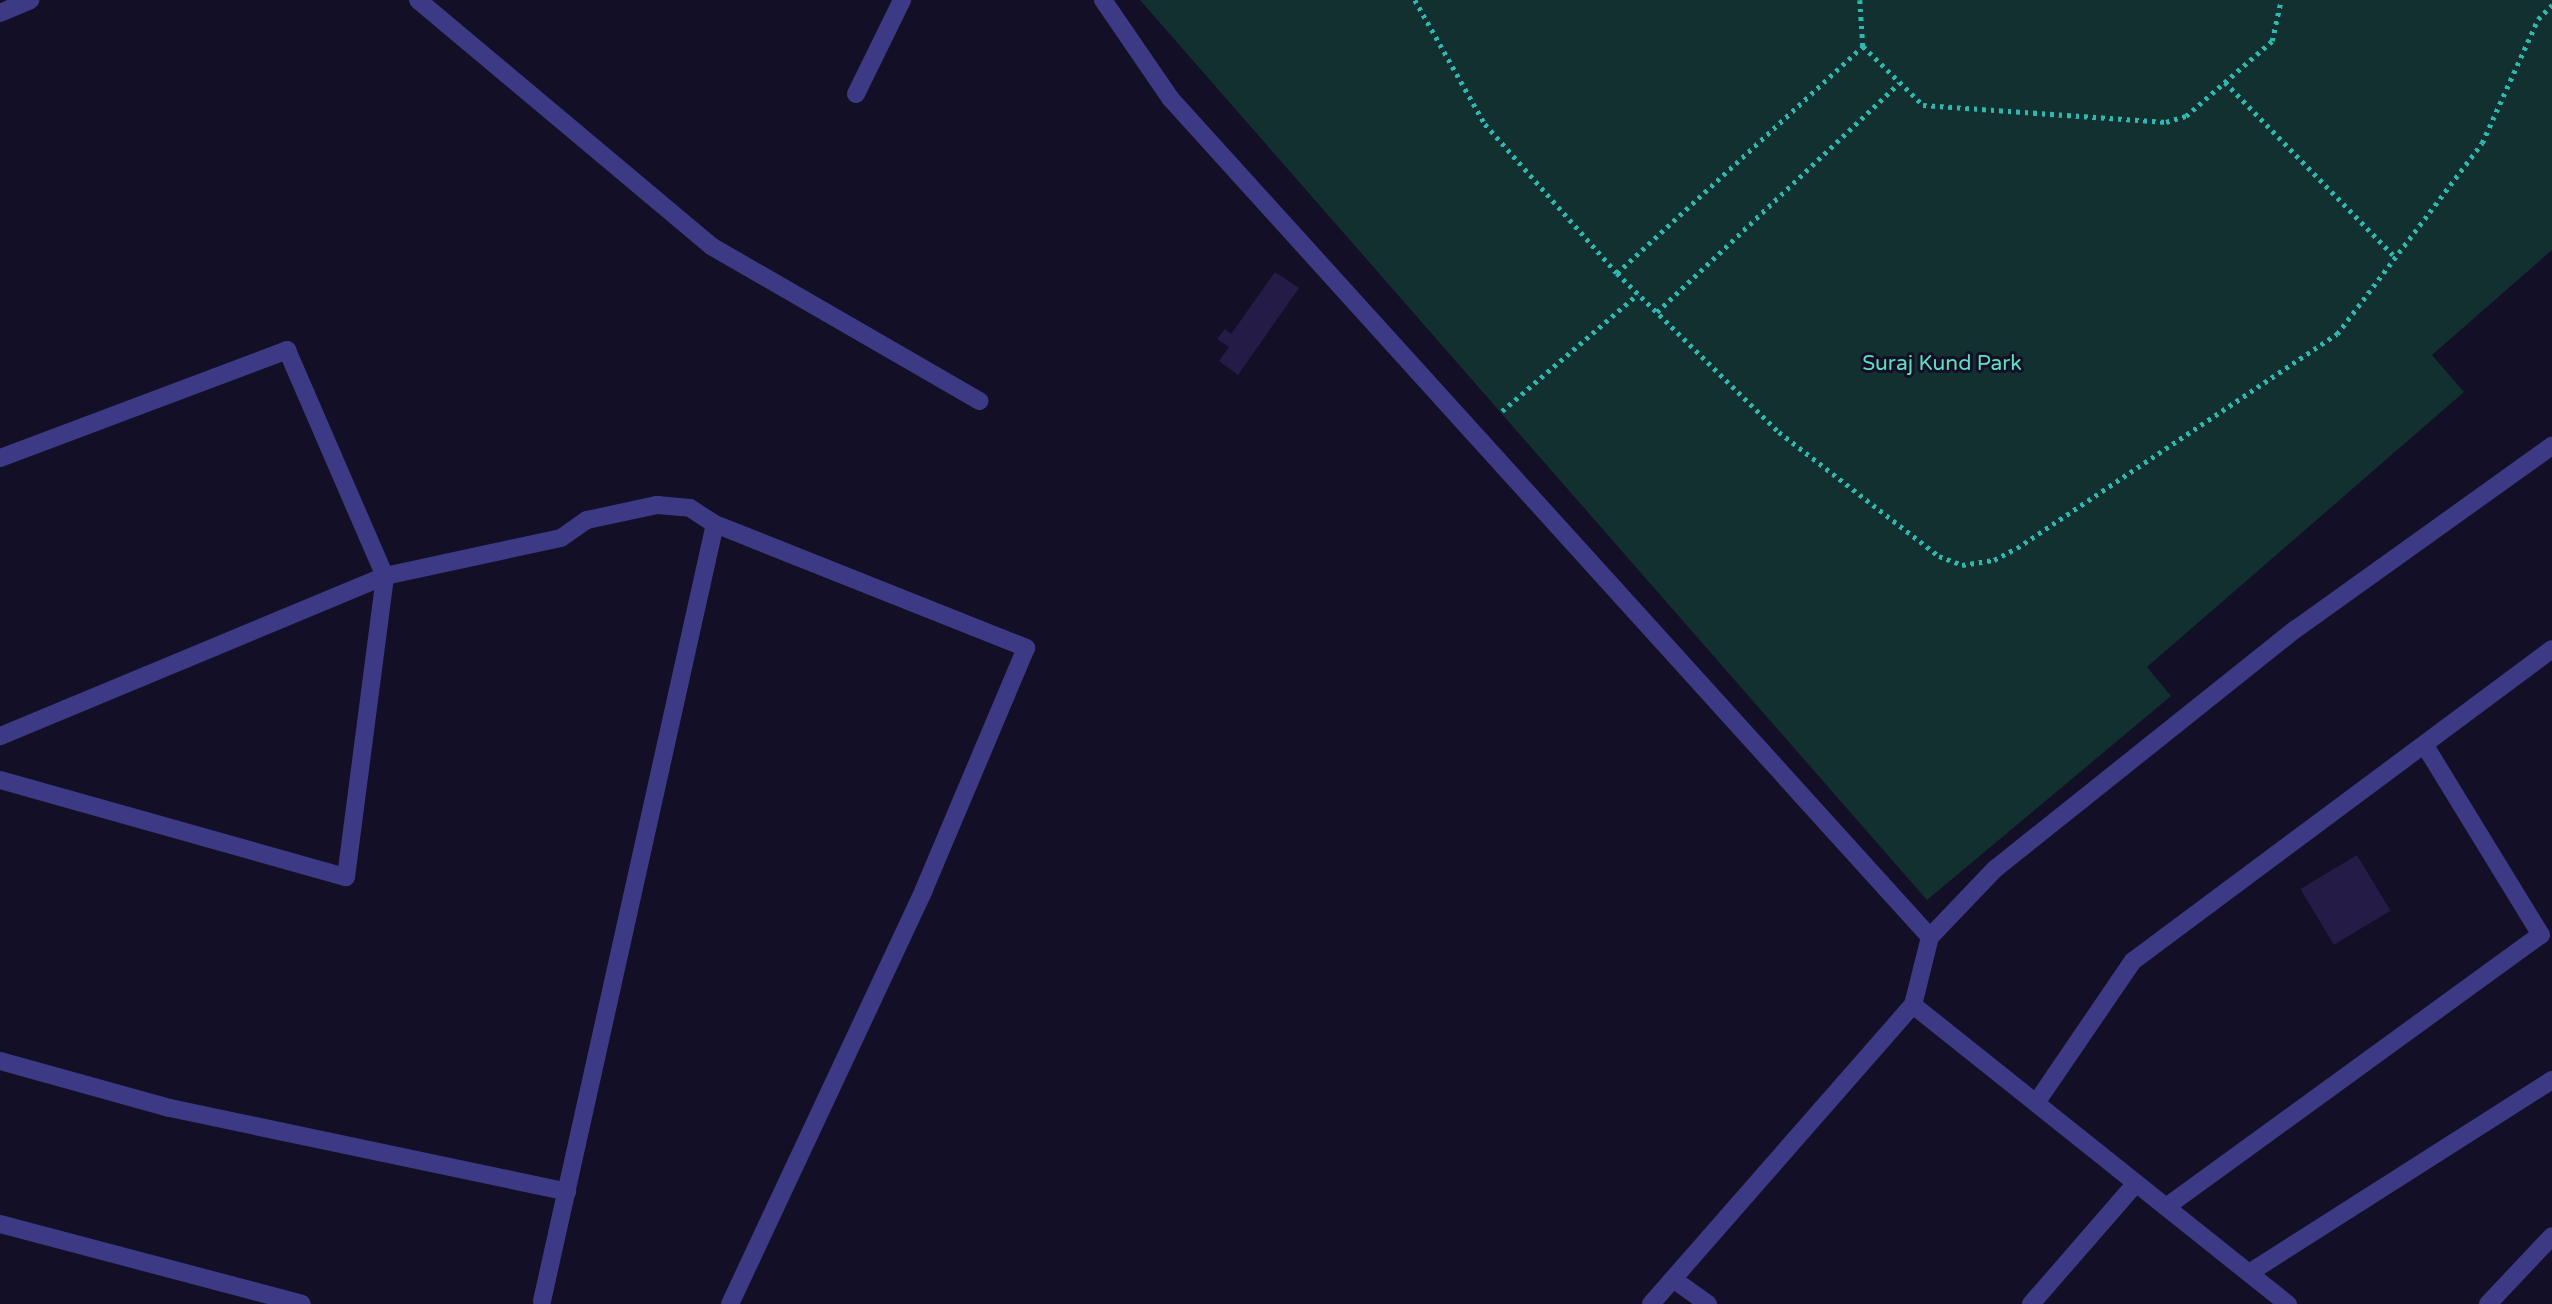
<!DOCTYPE html>
<html>
<head>
<meta charset="utf-8">
<style>
  body { margin:0 }
  #map { position:relative; width:2552px; height:1304px; overflow:hidden; background:#130f26; font-family:"Varela Round",sans-serif }
  div>[style] { position:absolute }
  [style*='--x'] { left:calc(var(--x)*1px); top:calc(var(--y)*1px); width:calc(var(--w)*1px); rotate:calc(var(--a)*1deg) }
  .green>* { inset:0; background:#12302f }
  .building>* { inset:0; background:#241b47; transform-origin:0 0 }
  .path>* { height:4.5px; margin-top:-2.25px; transform-origin:0; background:repeating-linear-gradient(90deg,#2fb8b0 0 3.5px,transparent 0 8.5px) }
  .minor>* { height:18px; margin:-9px; padding:0 9px; transform-origin:9px; border-radius:9px; background:#3d3a85 }
  span { translate:-50% -50%; white-space:nowrap; text-align:center; line-height:1.15; -webkit-text-stroke:6px #130f26; paint-order:stroke }
  .park-label { font-size:21px; color:#5fe0c0 }
</style>
</head>
<body>
<div id="map">
  <div class="green">
    <i style="clip-path:polygon(1140px 0,2552px 0,2552px 250px,2432px 355px,2464px 392px,2147px 667px,2171px 696px,1927px 900px)"></i>
  </div>
  <div class="building">
    <i style="clip-path:polygon(1275px 272px,1299px 288px,1238px 375px,1219px 361px,1229px 347px,1217px 339px,1225px 329px,1231px 334px)"></i>
    <i style="left:2357px;top:855px;width:65px;height:66px;rotate:59deg"></i>
  </div>
  <div class="path">
    <i style="--x:1415;--y:0;--w:142;--a:60.6"></i>
    <i style="--x:1485;--y:124;--w:199;--a:48.5"></i>
    <i style="--x:1617;--y:273;--w:227;--a:44.5"></i>
    <i style="--x:1779;--y:432;--w:202;--a:37.8"></i>
    <i style="--x:1939;--y:556;--w:25;--a:21"></i>
    <i style="--x:1962;--y:565;--w:32;--a:-9"></i>
    <i style="--x:1994;--y:560;--w:26;--a:-28"></i>
    <i style="--x:2017;--y:548;--w:385;--a:-33.8"></i>
    <i style="--x:2337;--y:334;--w:240;--a:-52.8"></i>
    <i style="--x:2482;--y:143;--w:136;--a:-65.7"></i>
    <i style="--x:2538;--y:19;--w:20;--a:-45"></i>
    <i style="--x:1860;--y:0;--w:46;--a:86.3"></i>
    <i style="--x:1863;--y:46;--w:84;--a:44.5"></i>
    <i style="--x:1923;--y:105;--w:244;--a:4"></i>
    <i style="--x:2166;--y:122;--w:21;--a:-17"></i>
    <i style="--x:2186;--y:116;--w:114;--a:-41.1"></i>
    <i style="--x:2272;--y:41;--w:42;--a:-77.6"></i>
    <i style="--x:2225;--y:82;--w:241;--a:45.8"></i>
    <i style="--x:1617;--y:273;--w:335;--a:-42.7"></i>
    <i style="--x:1657;--y:312;--w:333;--a:-43.4"></i>
    <i style="--x:1502;--y:411;--w:179;--a:-40.7"></i>
  </div>
  <div class="minor">
    <i style="--x:418;--y:0;--w:383;--a:40"></i>
    <i style="--x:711;--y:246;--w:310;--a:30"></i>
    <i style="--x:1103;--y:0;--w:119;--a:55.6"></i>
    <i style="--x:1170;--y:98;--w:1132;--a:47.83"></i>
    <i style="--x:0;--y:13;--w:33;--a:-23"></i>
    <i style="--x:856;--y:94;--w:105;--a:-63.9"></i>
    <i style="--x:0;--y:458;--w:307;--a:-20.6"></i>
    <i style="--x:287;--y:350;--w:246;--a:66.6"></i>
    <i style="--x:385;--y:576;--w:417;--a:157.4"></i>
    <i style="--x:0;--y:780;--w:359;--a:15.7"></i>
    <i style="--x:346;--y:877;--w:304;--a:-82.6"></i>
    <i style="--x:385;--y:576;--w:180;--a:-12.2"></i>
    <i style="--x:561;--y:538;--w:32;--a:-35"></i>
    <i style="--x:587;--y:520;--w:72;--a:-12.1"></i>
    <i style="--x:657;--y:505;--w:33;--a:5"></i>
    <i style="--x:690;--y:508;--w:30;--a:33"></i>
    <i style="--x:715;--y:524;--w:335;--a:21.7"></i>
    <i style="--x:1026;--y:648;--w:263;--a:112.9"></i>
    <i style="--x:924;--y:890;--w:457;--a:115.1"></i>
    <i style="--x:1913;--y:1005;--w:480;--a:38.6"></i>
    <i style="--x:0;--y:1061;--w:176;--a:15.5"></i>
    <i style="--x:170;--y:1108;--w:406;--a:11.9"></i>
    <i style="--x:2036;--y:1103;--w:172;--a:-55.7"></i>
    <i style="--x:2133;--y:961;--w:522;--a:-36.67"></i>
    <i style="--x:2166;--y:1207;--w:463;--a:-36"></i>
    <i style="--x:2541;--y:935;--w:222;--a:-121.5"></i>
    <i style="--x:0;--y:1224;--w:312;--a:14.8"></i>
    <i style="--x:2249;--y:1273;--w:359;--a:-32.5"></i>
    <i style="--x:1673;--y:1279;--w:43;--a:35.5"></i>
    <i style="--x:542;--y:1301;--w:796;--a:-77.45"></i>
    <i style="--x:1651;--y:1304;--w:398;--a:-48.8"></i>
    <i style="--x:1913;--y:1005;--w:70;--a:-76"></i>
    <i style="--x:1930;--y:937;--w:94;--a:-46.3"></i>
    <i style="--x:1995;--y:869;--w:385;--a:-38.6"></i>
    <i style="--x:2296;--y:629;--w:315;--a:-35.6"></i>
    <i style="--x:2031;--y:1304;--w:160;--a:-49"></i>
    <i style="--x:2488;--y:1304;--w:93;--a:-46.7"></i>
  </div>
  <div class="park-label">
    <span style="left:1942px;top:364px">Suraj Kund Park</span>
  </div>
</div>
</body>
</html>
